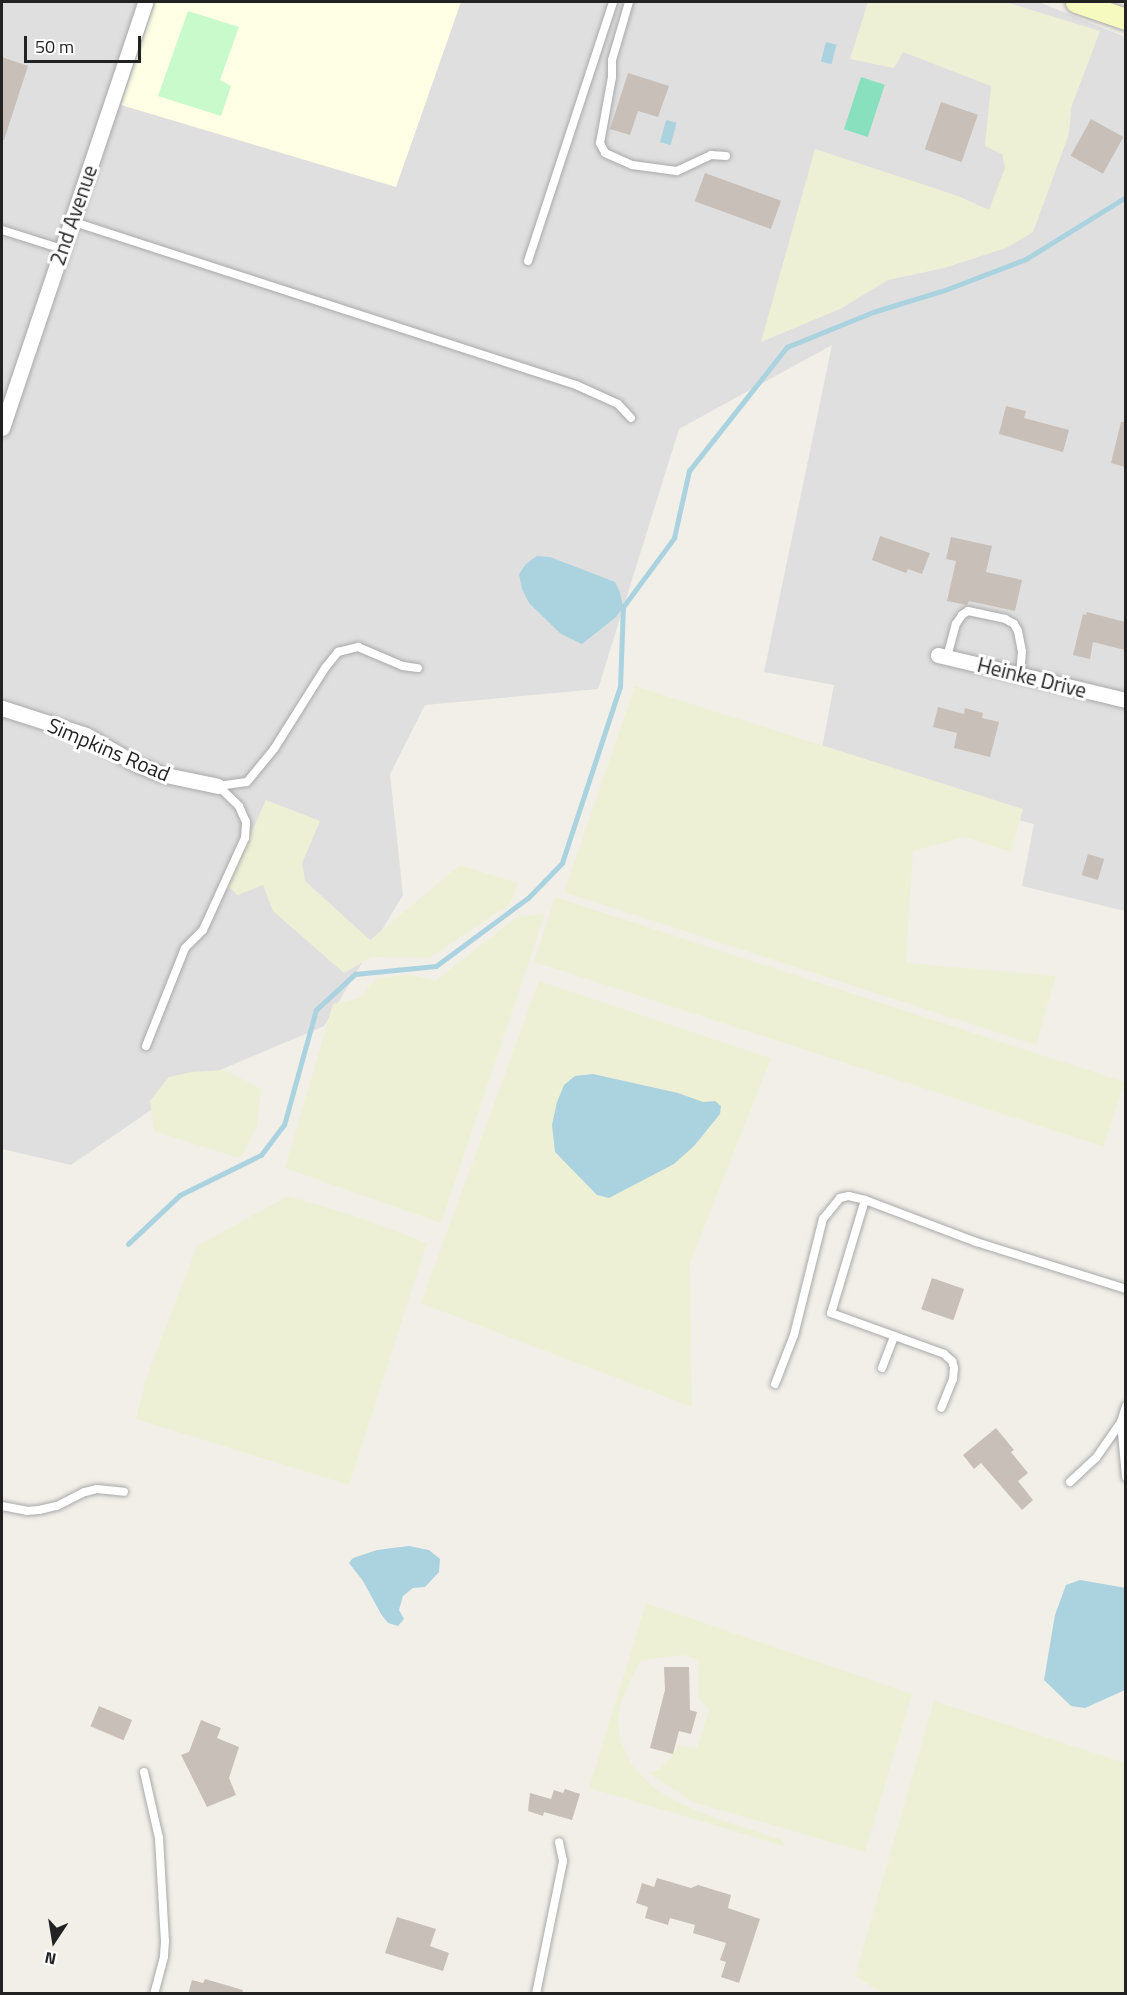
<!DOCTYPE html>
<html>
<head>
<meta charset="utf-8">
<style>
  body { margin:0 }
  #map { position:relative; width:1127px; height:1995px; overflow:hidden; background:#f2efe9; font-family:"Titillium Web",sans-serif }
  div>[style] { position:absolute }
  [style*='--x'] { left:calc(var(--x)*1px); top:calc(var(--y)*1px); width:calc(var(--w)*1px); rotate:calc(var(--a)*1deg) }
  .residential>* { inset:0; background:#e0dfdf }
  .education>* { inset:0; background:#ffffe5 }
  .farmland>* { inset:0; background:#eef0d5; transform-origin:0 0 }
  .park>* { inset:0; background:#c8facc }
  .pitch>* { inset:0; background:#88e0be; transform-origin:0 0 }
  .water>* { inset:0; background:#aad3df; transform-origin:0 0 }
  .stream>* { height:4.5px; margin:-2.25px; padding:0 2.25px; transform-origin:2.25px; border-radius:2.25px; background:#aad3df }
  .building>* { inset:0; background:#c7bfb8; transform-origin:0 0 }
  .roads { filter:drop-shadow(0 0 2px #a9a9a9) drop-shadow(0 0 2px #a9a9a9) }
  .lane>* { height:8px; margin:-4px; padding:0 4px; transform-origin:4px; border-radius:4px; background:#fff }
  .street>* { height:15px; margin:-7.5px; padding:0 7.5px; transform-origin:7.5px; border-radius:7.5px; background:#fff }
  .secondary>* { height:21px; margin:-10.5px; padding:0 10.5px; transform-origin:10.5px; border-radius:10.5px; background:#f7fabf }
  span { translate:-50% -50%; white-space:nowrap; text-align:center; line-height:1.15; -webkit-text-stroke:6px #fff; paint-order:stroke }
  .street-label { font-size:21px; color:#222 }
  .frame { position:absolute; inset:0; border:3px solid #222; pointer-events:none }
  .north { position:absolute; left:24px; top:1911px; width:60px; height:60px; -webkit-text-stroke:4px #fff; paint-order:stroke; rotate:192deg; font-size:16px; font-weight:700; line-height:24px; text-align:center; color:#222 }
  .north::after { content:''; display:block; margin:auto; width:21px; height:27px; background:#222; clip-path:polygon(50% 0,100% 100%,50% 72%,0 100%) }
  .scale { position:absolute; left:24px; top:36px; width:117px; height:27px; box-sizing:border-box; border:3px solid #222; border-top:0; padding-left:8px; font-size:18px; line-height:21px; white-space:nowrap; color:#222; -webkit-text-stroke:4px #fff; paint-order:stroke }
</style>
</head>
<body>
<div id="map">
  <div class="residential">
    <i style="clip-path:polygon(2px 2px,1039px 2px,1125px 37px,1125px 911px,1022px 886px,1034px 824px,818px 769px,834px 685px,764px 672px,832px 345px,679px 429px,598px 689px,425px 705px,390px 774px,403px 895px,324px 1026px,192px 1082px,71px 1165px,2px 1149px)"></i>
  </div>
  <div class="education">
    <i style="clip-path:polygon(155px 2px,461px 2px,396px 187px,121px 105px)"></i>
  </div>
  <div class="farmland">
    <i style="clip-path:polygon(868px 2px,1005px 2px,1100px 31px,1071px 108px,1069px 134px,1033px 232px,1006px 248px,944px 268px,888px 280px,840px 309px,761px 342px,815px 149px,958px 196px,989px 210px,1005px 168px,1002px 154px,985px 146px,991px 86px,903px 52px,894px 68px,850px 59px)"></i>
    <i style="clip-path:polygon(635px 686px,1023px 809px,1011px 852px,965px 837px,913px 851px,906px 963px,1056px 976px,1036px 1045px,564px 892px)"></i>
    <i style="clip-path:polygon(266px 800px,320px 821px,302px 863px,305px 881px,370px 940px,460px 865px,518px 883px,510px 904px,429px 958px,372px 957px,344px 973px,273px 911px,263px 885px,238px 895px,227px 886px)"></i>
    <i style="left:555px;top:897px;width:599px;height:68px;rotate:18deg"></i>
    <i style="clip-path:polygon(545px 914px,441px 1223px,285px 1168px,333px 1004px,360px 998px,376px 979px,409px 974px,435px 981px,517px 917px)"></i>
    <i style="clip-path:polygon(539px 981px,771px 1058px,690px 1263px,692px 1407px,421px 1303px)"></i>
    <i style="clip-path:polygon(225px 1070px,261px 1089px,257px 1126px,242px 1155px,238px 1158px,154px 1131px,150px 1101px,169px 1077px,192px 1072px)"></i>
    <i style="clip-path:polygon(288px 1196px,355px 1216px,427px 1243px,349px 1485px,136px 1419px,146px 1379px,197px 1246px)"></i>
    <i style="clip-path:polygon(646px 1603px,912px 1694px,865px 1852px,693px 1802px,649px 1773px,658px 1770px,672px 1756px,678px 1745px,697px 1749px,709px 1710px,698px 1697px,699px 1660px,683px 1655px,641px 1660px,627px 1687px,620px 1706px,618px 1722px,621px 1742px,632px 1765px,654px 1788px,677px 1802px,715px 1818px,782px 1840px,784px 1846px,589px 1788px)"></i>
    <i style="clip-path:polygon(934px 1701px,1125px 1763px,1125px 1993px,883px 1993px,855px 1976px)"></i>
  </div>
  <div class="park">
    <i style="clip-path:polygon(188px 11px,239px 27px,220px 80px,231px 86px,221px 116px,158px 96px)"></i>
  </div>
  <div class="pitch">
    <i style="left:861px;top:77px;width:25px;height:55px;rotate:18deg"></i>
  </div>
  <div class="water">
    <i style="left:826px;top:42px;width:11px;height:20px;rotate:15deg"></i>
    <i style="left:666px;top:120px;width:11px;height:23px;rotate:15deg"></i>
    <i style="clip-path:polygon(537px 556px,550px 557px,615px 582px,620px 592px,623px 607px,616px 617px,582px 644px,561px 634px,529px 603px,522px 589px,519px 574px,526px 564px)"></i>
    <i style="clip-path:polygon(593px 1074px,678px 1093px,703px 1102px,715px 1101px,721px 1106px,720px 1114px,694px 1146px,674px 1164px,609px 1198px,597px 1195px,555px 1152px,552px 1125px,557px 1102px,564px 1085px,575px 1076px)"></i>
    <i style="clip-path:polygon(409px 1546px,429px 1550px,440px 1559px,439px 1572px,425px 1587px,413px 1588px,403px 1596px,399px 1610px,404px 1619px,398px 1626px,388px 1623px,381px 1614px,363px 1581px,349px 1563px,353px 1558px,377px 1550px)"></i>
    <i style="clip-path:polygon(1080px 1580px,1126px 1588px,1125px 1690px,1085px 1708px,1071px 1706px,1044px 1680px,1055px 1615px,1066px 1585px)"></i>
  </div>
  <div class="stream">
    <i style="--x:128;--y:1244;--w:71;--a:-43.3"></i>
    <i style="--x:180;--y:1195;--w:90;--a:-26.3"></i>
    <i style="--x:261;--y:1155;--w:38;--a:-53"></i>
    <i style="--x:284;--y:1125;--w:119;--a:-74.5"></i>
    <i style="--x:316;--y:1010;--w:53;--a:-42.7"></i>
    <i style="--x:355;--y:974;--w:81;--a:-5.6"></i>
    <i style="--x:436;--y:966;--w:114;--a:-36.5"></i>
    <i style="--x:528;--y:898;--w:49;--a:-45.8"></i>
    <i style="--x:562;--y:863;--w:185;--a:-71.8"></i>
    <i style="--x:620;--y:687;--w:80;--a:-87.9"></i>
    <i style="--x:623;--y:607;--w:86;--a:-53.5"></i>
    <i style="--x:674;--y:538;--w:69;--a:-77.4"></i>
    <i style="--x:689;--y:471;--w:158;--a:-51.7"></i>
    <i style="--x:787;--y:347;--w:93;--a:-22.1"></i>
    <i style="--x:873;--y:312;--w:75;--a:-17"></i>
    <i style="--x:945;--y:290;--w:87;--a:-20.9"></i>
    <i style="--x:1026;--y:259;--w:118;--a:-31.8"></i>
  </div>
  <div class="building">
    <i style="clip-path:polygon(2px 57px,28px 66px,4px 140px,2px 140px)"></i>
    <i style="clip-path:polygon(628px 73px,669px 86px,658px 117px,638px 111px,630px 135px,610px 129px)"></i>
    <i style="left:941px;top:102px;width:39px;height:50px;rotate:19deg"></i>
    <i style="left:1091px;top:119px;width:37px;height:42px;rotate:29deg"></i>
    <i style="left:705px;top:173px;width:81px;height:30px;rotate:20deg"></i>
    <i style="clip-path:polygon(1006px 406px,1026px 411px,1024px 418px,1069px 430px,1063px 452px,999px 434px)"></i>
    <i style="clip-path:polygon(1121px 422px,1125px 422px,1125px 467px,1111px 463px)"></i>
    <i style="clip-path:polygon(880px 536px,930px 553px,922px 574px,908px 569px,906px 573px,872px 560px)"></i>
    <i style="clip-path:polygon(951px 537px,992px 546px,986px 572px,1022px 580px,1015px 611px,969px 601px,967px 605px,947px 601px,956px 561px,946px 559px)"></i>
    <i style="clip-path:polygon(1087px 612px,1125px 622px,1125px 650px,1093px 642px,1090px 659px,1073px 655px,1083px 614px,1086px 615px)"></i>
    <i style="clip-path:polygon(938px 707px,964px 714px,965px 708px,983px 713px,982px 718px,999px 722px,990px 757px,954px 748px,957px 733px,933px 727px)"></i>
    <i style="left:1088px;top:854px;width:17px;height:22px;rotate:17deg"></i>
    <i style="left:932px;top:1278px;width:34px;height:33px;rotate:19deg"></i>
    <i style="clip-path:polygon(996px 1428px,1014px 1450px,1011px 1452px,1028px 1473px,1018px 1481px,1033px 1500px,1022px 1510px,981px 1463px,974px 1469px,963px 1455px)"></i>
    <i style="clip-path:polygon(664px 1667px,689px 1667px,690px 1710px,697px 1712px,691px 1734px,679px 1731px,673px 1754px,650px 1748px,665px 1690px)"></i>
    <i style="left:99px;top:1706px;width:36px;height:22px;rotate:23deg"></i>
    <i style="clip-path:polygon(201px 1720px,221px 1728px,217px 1738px,239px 1747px,229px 1778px,236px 1795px,207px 1807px,181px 1755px,189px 1752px)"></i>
    <i style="clip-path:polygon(565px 1789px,580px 1794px,572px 1820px,544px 1812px,543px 1816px,528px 1811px,530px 1793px,551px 1799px,554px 1790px,563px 1793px)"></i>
    <i style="clip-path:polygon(657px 1878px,691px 1888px,698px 1885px,731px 1895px,728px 1908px,760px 1919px,739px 1983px,721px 1977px,726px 1962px,720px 1960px,726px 1943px,693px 1933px,695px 1925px,670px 1918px,668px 1925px,645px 1918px,648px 1907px,636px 1903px,642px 1883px,654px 1887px)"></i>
    <i style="clip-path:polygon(397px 1917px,436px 1929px,430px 1946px,449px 1953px,443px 1971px,385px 1953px)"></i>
    <i style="clip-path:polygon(205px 1979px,243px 1990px,242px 1994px,188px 1994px,192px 1980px,203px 1983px)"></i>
  </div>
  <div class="roads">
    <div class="lane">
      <i style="--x:629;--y:2;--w:60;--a:106.3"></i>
      <i style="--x:612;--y:60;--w:17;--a:90"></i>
      <i style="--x:612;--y:77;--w:67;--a:100.3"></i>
      <i style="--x:600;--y:143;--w:11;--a:63"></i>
      <i style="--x:605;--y:153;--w:30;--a:24"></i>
      <i style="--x:632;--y:165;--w:45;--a:7.6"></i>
      <i style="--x:677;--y:171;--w:38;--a:-25"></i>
      <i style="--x:711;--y:155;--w:15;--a:4"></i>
      <i style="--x:71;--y:221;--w:531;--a:17.99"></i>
      <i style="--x:576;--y:385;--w:46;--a:24.3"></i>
      <i style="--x:618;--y:404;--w:19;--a:47"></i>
      <i style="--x:2;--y:230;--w:63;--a:17.6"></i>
      <i style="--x:528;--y:261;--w:273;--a:-71.8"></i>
      <i style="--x:947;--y:657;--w:34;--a:-75"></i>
      <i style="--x:956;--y:624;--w:11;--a:-56"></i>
      <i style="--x:962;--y:615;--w:7;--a:-34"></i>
      <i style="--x:968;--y:611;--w:38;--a:12"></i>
      <i style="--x:1005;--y:619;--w:10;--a:29"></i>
      <i style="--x:1014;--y:624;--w:8;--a:60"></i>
      <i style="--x:1018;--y:631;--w:21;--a:79"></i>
      <i style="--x:1022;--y:652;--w:22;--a:95"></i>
      <i style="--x:218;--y:786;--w:29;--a:-8"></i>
      <i style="--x:247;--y:782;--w:43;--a:-50.7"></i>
      <i style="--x:274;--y:749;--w:96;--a:-57.8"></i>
      <i style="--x:325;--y:668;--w:21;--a:-51"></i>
      <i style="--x:338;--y:652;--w:21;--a:-14"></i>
      <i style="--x:358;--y:647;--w:49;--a:22.9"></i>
      <i style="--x:403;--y:666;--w:15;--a:8"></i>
      <i style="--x:146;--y:1046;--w:105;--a:-68.3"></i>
      <i style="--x:185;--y:948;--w:25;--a:-45"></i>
      <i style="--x:203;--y:930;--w:101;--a:-65.5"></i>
      <i style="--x:245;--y:838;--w:16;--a:-86"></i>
      <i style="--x:246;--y:822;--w:17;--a:-114"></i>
      <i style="--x:239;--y:806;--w:29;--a:-136"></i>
      <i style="--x:865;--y:1200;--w:118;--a:106.7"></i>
      <i style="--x:831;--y:1313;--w:120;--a:19.9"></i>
      <i style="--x:944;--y:1354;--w:11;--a:41"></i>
      <i style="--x:952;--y:1361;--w:7;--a:74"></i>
      <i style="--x:954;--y:1368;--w:11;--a:95"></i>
      <i style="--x:953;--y:1379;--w:31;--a:112"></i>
      <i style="--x:882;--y:1368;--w:34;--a:-69"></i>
      <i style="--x:775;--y:1384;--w:53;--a:-68.8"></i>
      <i style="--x:794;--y:1335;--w:120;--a:-76"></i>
      <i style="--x:823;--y:1219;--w:27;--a:-51"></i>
      <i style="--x:840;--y:1198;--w:9;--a:-13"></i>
      <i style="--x:849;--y:1196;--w:16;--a:14"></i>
      <i style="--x:865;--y:1200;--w:119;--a:20.7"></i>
      <i style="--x:976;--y:1242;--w:157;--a:17.4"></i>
      <i style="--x:1126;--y:1406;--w:17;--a:107"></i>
      <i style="--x:1121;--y:1422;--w:55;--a:84.8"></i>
      <i style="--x:1070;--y:1482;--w:35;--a:-43"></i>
      <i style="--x:1096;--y:1458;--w:44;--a:-55.2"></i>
      <i style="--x:2;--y:1506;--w:25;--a:11"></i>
      <i style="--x:27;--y:1511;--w:12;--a:-5"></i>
      <i style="--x:39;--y:1510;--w:18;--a:-13"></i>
      <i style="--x:57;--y:1506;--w:31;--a:-27"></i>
      <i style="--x:85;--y:1492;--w:12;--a:-14"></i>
      <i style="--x:97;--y:1489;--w:27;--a:6"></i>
      <i style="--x:144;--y:1772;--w:68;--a:77.2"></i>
      <i style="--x:159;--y:1838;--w:103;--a:86.7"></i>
      <i style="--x:165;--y:1941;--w:16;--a:94"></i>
      <i style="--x:164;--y:1957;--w:38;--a:105"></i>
      <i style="--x:536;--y:1994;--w:136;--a:-78.5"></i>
      <i style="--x:563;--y:1861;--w:19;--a:-102"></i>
    </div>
    <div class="street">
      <i style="--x:2;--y:428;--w:449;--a:-71.4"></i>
      <i style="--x:938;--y:655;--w:193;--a:13.5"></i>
      <i style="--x:2;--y:708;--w:88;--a:17.8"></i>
      <i style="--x:86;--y:735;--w:58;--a:30.1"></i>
      <i style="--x:136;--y:764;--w:27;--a:22"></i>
      <i style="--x:161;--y:774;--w:58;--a:11.9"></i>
    </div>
    <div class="secondary">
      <i style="--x:1076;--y:2;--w:53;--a:18.8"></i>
    </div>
  </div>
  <div class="street-label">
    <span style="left:73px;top:215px;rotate:-71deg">2nd Avenue</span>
    <span style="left:1032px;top:677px;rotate:14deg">Heinke Drive</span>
    <span style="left:109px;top:749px;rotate:23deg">Simpkins Road</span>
  </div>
  <div class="frame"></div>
  <div class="north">N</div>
  <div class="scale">50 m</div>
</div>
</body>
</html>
